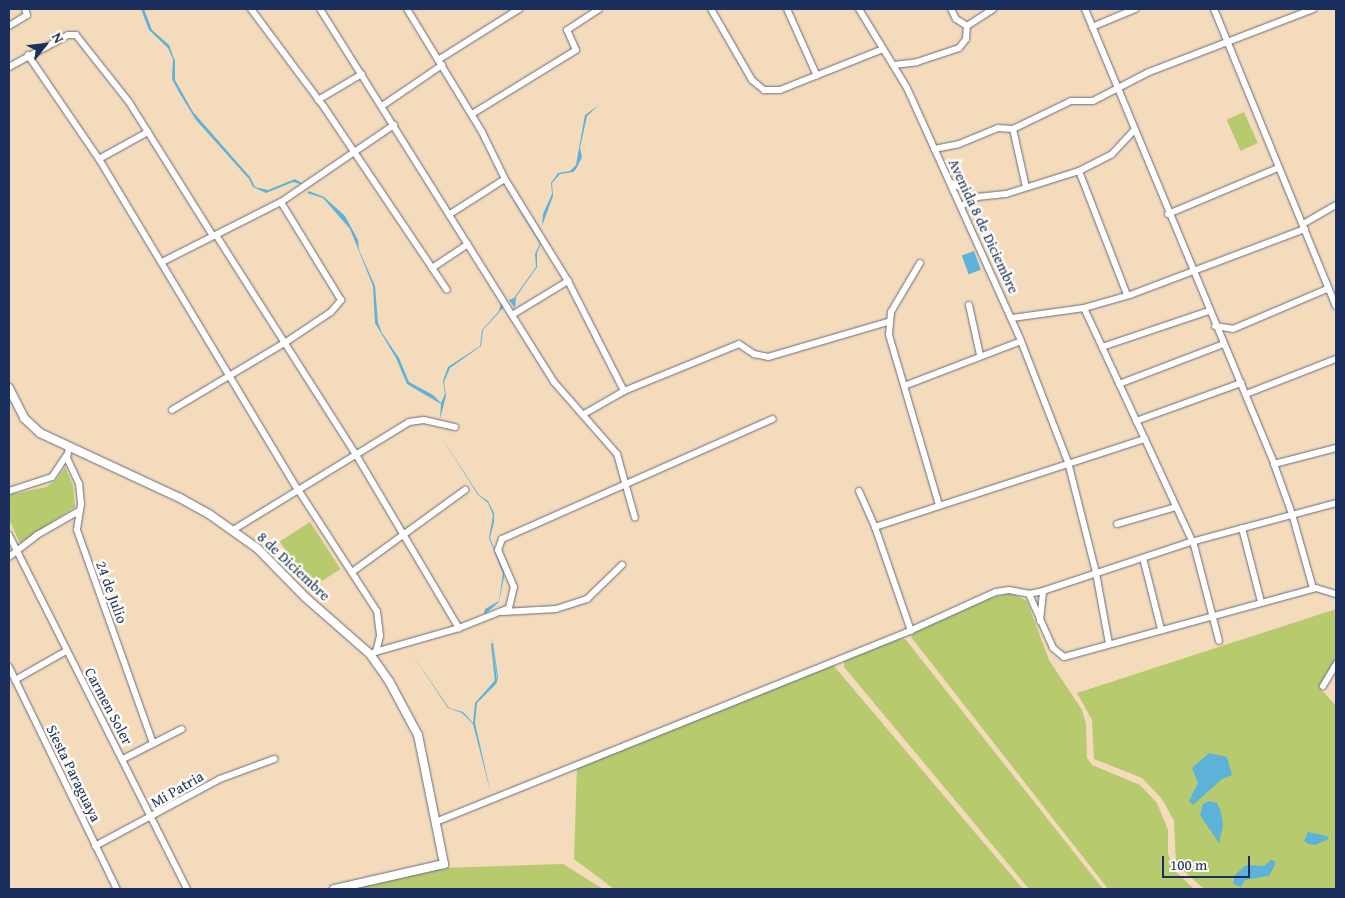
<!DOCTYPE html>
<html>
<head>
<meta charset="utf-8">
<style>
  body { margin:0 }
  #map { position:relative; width:1345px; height:898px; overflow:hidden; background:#f3dbbb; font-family:"Gentium Book Plus",serif }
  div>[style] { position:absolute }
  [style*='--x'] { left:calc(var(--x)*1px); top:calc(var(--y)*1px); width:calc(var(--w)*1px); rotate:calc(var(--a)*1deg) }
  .green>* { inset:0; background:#b7ca6d; transform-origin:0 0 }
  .water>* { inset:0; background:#5cb2d8; transform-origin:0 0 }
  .stream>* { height:2px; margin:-1px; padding:0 1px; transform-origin:1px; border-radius:1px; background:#5cb2d8 }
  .roads { filter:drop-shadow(0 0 1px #676b7f) drop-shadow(0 0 1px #676b7f) }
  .minor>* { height:6px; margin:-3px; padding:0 3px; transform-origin:3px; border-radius:3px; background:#fff }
  .tertiary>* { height:8px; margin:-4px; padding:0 4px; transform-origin:4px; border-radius:4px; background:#fff }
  span { translate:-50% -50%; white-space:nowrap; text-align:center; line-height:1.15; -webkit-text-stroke:5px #fdfcf7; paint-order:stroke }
  .street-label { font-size:15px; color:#1b2f5e }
  .frame { position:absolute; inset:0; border:10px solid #1b2f5e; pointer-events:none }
  .north { position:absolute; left:20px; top:20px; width:50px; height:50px; -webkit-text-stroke:4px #fdfcf7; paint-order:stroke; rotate:61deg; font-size:14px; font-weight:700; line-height:20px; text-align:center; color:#1b2f5e }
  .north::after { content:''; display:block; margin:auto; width:18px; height:22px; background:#1b2f5e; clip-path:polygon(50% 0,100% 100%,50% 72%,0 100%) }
  .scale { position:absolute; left:1162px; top:856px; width:88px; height:22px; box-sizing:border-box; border:2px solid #1b2f5e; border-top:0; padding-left:6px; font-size:15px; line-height:18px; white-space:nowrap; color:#1b2f5e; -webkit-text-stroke:4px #fdfcf7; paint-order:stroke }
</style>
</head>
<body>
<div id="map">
  <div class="green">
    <i style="left:1244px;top:112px;width:34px;height:19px;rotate:66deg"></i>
    <i style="clip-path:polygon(65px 467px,73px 485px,75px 507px,20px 543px,9px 519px,9px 495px,46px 487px,56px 480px)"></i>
    <i style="left:310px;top:522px;width:56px;height:36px;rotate:57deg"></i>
    <i style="clip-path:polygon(1011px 593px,1027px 601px,1049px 660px,1082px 710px,1086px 724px,1087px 758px,1092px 765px,1140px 785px,1157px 803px,1168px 830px,1168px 853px,1173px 869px,1194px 889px,1108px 889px,911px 637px,913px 633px,988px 599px)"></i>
    <i style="clip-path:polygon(1336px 609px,1336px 660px,1319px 687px,1336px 706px,1336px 889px,1204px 889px,1176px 864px,1174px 821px,1162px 799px,1142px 778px,1094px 759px,1092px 720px,1077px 693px)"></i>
    <i style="clip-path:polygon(901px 638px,906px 640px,1103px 889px,1029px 889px,844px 667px,844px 660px)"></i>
    <i style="clip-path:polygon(833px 665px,1023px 889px,614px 889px,574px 859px,577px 767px)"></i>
    <i style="clip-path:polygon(563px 864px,603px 889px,350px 889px,440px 868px)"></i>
  </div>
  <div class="water">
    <i style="clip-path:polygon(141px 9px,144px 9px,152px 30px,169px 45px,175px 61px,175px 80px,193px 112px,250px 177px,255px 187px,268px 190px,295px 179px,305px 185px,293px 182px,266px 193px,253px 187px,249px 179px,196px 120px,180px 94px,172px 79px,173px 59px,168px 48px,149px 30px)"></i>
    <i style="clip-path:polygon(599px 105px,587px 116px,580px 148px,582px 157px,576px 169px,573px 172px,560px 174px,552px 183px,553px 196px,542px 226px,543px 214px,552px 194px,551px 183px,558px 173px,570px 171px,576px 165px,585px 115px)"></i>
    <i style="clip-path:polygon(502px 184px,541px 243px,537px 253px,537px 267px,516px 297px,515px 308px,509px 300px,514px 298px,536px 267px,535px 254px,540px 243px)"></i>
    <i style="clip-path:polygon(309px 191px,324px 197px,345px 216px,358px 240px,359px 250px,375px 286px,378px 323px,382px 333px,399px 358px,409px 382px,433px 395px,441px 403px,445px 394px,443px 381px,448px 367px,480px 346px,482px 330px,499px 311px,501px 303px,504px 307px,483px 330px,481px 346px,450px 368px,444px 382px,446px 396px,440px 419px,441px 404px,407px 384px,396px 358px,375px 323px,373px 286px,350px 229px,323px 198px,307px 193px)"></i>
    <i style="left:974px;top:251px;width:20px;height:13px;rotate:70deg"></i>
    <i style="clip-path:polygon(438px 432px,479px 495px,488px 501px,494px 513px,494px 522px,490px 538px,504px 573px,504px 577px,499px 602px,484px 615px,485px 609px,499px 601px,503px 573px,489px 538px,493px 515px,488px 503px,478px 495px)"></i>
    <i style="clip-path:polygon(492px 634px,498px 677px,496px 684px,477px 703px,475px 723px,491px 794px,473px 724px,462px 713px,448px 708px,410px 651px,449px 708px,463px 712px,473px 723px,475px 703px,497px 678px)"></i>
    <i style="clip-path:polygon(1209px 753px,1227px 757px,1232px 775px,1222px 779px,1193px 805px,1189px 801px,1198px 783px,1192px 768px)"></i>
    <i style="clip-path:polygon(1209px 801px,1217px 803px,1221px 812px,1223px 825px,1219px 843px,1200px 815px,1203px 804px)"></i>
    <i style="clip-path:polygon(1308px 832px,1327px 836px,1329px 839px,1315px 845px,1308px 844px,1304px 841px)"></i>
    <i style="clip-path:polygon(1271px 860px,1275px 861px,1275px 865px,1269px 876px,1245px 880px,1241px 887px,1233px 884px,1235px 875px,1246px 865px,1264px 866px)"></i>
  </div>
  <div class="stream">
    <i style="--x:492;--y:644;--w:38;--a:84"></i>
  </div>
  <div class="roads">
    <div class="minor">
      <i style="--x:251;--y:9;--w:122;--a:53.3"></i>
      <i style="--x:324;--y:107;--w:220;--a:56.1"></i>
      <i style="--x:320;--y:9;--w:440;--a:57.9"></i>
      <i style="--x:554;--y:382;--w:96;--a:48.8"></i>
      <i style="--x:617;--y:454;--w:66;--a:74.3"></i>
      <i style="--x:407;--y:9;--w:144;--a:58.6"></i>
      <i style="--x:482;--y:132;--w:52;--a:63.9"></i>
      <i style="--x:505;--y:179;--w:120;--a:58.3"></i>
      <i style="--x:568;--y:281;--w:123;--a:63"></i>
      <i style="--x:711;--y:9;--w:82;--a:60"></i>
      <i style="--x:752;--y:80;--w:16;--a:40"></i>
      <i style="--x:764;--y:90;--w:16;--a:0"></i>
      <i style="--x:780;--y:90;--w:111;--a:-21.7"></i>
      <i style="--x:787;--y:9;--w:73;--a:65.9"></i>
      <i style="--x:859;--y:9;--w:92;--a:58.7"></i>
      <i style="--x:907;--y:88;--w:277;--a:65.7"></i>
      <i style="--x:1021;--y:341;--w:130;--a:68.8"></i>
      <i style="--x:1068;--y:462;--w:114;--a:75.8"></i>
      <i style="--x:1096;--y:573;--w:72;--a:79.6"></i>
      <i style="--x:951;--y:9;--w:11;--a:63"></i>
      <i style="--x:956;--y:19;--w:13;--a:32"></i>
      <i style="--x:1085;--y:9;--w:493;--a:67.4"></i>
      <i style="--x:1274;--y:464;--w:53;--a:70.2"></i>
      <i style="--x:1292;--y:514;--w:77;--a:74.2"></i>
      <i style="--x:1214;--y:9;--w:321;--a:67.7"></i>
      <i style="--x:9;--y:26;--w:21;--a:-31"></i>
      <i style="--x:27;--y:15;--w:6;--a:-108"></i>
      <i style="--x:1092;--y:27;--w:47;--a:-22.7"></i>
      <i style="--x:28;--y:55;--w:126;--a:55.7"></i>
      <i style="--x:99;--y:159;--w:384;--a:59"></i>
      <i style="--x:297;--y:488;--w:147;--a:57"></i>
      <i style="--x:377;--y:611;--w:25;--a:83"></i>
      <i style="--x:380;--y:636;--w:16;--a:104"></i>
      <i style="--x:438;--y:60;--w:96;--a:-32.2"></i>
      <i style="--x:894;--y:65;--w:23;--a:-7"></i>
      <i style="--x:917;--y:62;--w:44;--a:-18.4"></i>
      <i style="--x:959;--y:48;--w:11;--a:-52"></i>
      <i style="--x:966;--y:39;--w:13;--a:-86"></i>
      <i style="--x:967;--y:26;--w:31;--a:-33"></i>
      <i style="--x:9;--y:67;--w:67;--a:-28.5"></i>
      <i style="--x:68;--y:35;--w:8;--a:0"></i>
      <i style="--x:76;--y:35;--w:85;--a:51.7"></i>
      <i style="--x:129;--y:102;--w:158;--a:57.9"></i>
      <i style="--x:318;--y:100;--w:51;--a:-30.6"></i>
      <i style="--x:382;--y:106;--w:73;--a:-34.3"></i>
      <i style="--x:472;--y:114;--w:122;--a:-31.6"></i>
      <i style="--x:576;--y:50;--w:22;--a:-114"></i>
      <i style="--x:567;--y:30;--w:38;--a:-33"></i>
      <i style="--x:1013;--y:129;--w:59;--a:77.4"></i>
      <i style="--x:934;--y:149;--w:25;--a:-11"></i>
      <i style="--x:959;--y:144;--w:42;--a:-22.3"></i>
      <i style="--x:998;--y:128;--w:15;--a:4"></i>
      <i style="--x:1013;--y:129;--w:64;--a:-25.8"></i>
      <i style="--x:1071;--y:101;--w:22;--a:0"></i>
      <i style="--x:1093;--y:101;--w:63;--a:-27.4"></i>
      <i style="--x:1149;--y:72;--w:176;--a:-21"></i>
      <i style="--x:99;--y:159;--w:56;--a:-28.9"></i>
      <i style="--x:1079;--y:171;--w:133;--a:68.8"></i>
      <i style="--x:950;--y:182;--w:31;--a:29"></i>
      <i style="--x:961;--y:206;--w:18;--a:-29"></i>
      <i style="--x:977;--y:197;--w:29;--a:-6"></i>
      <i style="--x:1006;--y:194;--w:77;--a:-17.5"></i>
      <i style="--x:1079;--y:171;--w:37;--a:-27"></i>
      <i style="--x:1112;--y:154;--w:33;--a:-47"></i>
      <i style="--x:450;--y:214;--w:65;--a:-32.5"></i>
      <i style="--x:1168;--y:214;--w:119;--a:-22.7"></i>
      <i style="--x:1303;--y:224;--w:38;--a:-30"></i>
      <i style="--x:216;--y:235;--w:259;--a:57.5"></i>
      <i style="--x:355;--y:453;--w:204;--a:59.3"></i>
      <i style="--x:162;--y:262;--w:133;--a:-26.8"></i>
      <i style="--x:281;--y:202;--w:137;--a:-34.3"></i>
      <i style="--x:920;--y:263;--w:57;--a:120.6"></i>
      <i style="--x:891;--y:312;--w:23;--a:95"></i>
      <i style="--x:889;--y:335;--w:177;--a:73.6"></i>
      <i style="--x:432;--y:268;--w:43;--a:-33.7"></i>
      <i style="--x:969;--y:305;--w:51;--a:77.6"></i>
      <i style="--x:1084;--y:308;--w:261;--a:65.1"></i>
      <i style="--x:1194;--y:545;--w:99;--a:75.4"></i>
      <i style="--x:512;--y:315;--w:66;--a:-31.3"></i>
      <i style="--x:1012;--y:318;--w:73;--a:-7.9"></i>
      <i style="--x:1084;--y:308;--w:48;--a:-15.8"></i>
      <i style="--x:1130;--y:295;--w:187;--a:-20.7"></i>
      <i style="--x:1215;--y:326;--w:18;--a:9"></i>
      <i style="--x:1233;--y:329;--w:104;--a:-23.1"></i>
      <i style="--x:1102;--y:347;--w:113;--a:-18.6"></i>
      <i style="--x:1119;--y:384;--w:112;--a:-20.9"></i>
      <i style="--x:904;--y:386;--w:125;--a:-21"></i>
      <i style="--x:1246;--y:394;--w:97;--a:-21.3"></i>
      <i style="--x:172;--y:410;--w:133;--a:-30.8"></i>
      <i style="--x:286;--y:342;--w:54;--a:-33.7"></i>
      <i style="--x:331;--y:312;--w:16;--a:-50"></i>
      <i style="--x:341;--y:300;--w:115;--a:-121.5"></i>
      <i style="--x:584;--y:414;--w:46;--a:-29.9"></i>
      <i style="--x:624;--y:391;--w:124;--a:-22.2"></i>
      <i style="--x:739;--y:344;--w:18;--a:34"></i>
      <i style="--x:754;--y:354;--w:14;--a:12"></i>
      <i style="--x:768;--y:357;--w:125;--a:-16.3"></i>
      <i style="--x:1136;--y:421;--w:112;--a:-19.9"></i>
      <i style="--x:69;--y:447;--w:11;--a:100"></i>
      <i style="--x:67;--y:458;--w:29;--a:65"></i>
      <i style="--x:79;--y:484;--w:20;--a:84"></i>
      <i style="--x:81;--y:504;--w:26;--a:99"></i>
      <i style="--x:77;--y:530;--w:227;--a:70.4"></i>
      <i style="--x:1274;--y:464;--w:64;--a:-14.5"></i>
      <i style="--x:9;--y:491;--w:45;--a:-18"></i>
      <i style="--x:52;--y:477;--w:27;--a:-56"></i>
      <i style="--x:859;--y:491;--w:39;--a:66"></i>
      <i style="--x:875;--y:527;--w:110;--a:70.9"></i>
      <i style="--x:1117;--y:524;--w:61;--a:-16.1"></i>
      <i style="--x:875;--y:527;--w:284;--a:-18.1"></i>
      <i style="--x:1242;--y:528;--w:76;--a:75.6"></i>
      <i style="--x:233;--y:530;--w:206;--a:-31.5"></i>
      <i style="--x:409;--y:422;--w:15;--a:-8"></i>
      <i style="--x:424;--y:420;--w:32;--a:13"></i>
      <i style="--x:9;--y:535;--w:396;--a:63.3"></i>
      <i style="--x:9;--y:557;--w:36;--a:-38"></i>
      <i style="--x:37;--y:535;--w:48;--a:-29.7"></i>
      <i style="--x:1143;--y:558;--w:73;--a:75.8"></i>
      <i style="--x:352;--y:572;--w:140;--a:-36"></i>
      <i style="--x:1029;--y:594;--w:59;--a:66"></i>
      <i style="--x:1053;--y:648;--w:14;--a:39"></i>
      <i style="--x:1064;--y:657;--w:261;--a:-15.3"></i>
      <i style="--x:1316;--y:588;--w:21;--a:17"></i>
      <i style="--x:503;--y:612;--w:53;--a:-3.2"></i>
      <i style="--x:556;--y:609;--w:33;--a:-18"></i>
      <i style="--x:587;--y:599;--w:49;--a:-44.2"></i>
      <i style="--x:1040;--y:621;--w:30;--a:-84"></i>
      <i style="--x:375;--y:652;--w:87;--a:-15.9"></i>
      <i style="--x:459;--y:628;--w:54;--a:-21.8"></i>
      <i style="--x:509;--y:608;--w:22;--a:-77"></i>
      <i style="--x:514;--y:587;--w:40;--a:-113.4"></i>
      <i style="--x:498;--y:550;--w:12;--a:-70"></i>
      <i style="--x:502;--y:539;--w:296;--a:-23.9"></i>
      <i style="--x:9;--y:667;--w:247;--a:64.1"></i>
      <i style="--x:15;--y:680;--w:59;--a:-29.6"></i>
      <i style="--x:1323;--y:686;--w:26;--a:-59"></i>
      <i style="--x:123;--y:759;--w:66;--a:-27"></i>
      <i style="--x:438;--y:821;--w:503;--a:-21.93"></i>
      <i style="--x:905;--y:633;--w:100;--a:-24.3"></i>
      <i style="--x:996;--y:592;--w:13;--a:-9"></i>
      <i style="--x:1009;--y:590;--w:20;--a:11"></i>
      <i style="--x:1029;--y:594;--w:14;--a:-12"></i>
      <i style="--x:1043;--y:591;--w:152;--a:-18.4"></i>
      <i style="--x:1187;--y:543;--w:154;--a:-15"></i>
      <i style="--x:95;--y:846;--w:142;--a:-28.2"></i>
      <i style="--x:220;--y:779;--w:58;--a:-20.3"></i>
    </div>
    <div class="tertiary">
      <i style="--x:9;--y:388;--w:34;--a:63"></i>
      <i style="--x:24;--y:418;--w:22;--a:43"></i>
      <i style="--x:40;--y:433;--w:154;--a:24.9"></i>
      <i style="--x:180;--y:498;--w:33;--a:29"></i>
      <i style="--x:209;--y:514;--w:60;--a:35.5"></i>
      <i style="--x:258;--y:549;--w:67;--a:45.6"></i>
      <i style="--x:305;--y:597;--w:86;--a:41.2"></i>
      <i style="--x:370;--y:654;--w:33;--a:55"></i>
      <i style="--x:389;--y:681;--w:61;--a:61.8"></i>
      <i style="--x:418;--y:735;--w:132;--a:78.6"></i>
      <i style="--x:444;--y:864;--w:113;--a:167.2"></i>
    </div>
  </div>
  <div class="street-label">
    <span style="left:984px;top:226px;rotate:65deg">Avenida 8 de Diciembre</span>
    <span style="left:294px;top:566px;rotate:43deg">8 de Diciembre</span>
    <span style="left:112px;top:592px;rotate:70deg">24 de Julio</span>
    <span style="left:109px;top:706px;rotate:62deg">Carmen Soler</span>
    <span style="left:74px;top:773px;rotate:64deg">Siesta Paraguaya</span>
    <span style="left:177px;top:789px;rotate:-30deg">Mi Patria</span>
  </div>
  <div class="frame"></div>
  <div class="north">N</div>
  <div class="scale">100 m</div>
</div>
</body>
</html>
